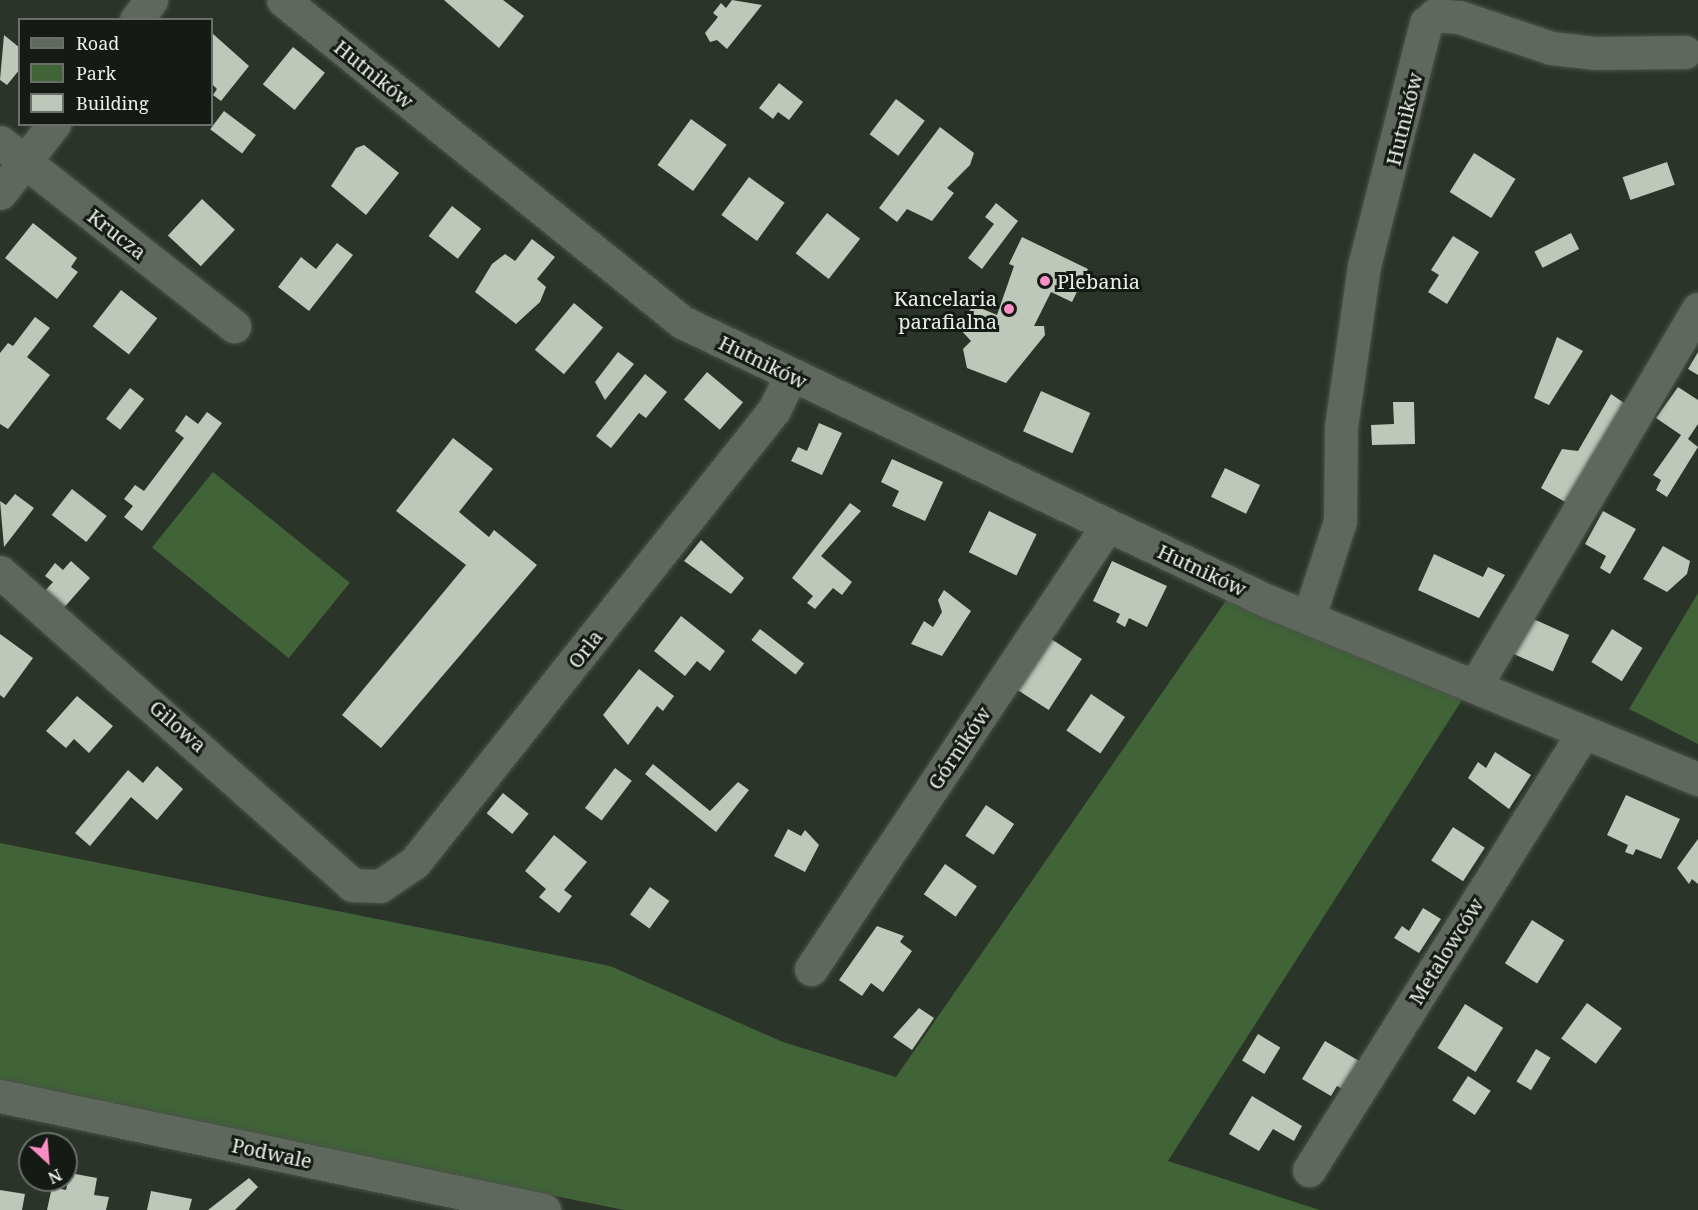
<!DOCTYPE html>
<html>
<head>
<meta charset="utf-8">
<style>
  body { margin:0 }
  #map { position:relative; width:1698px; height:1210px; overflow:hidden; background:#2b3429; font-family:"Noto Serif",serif }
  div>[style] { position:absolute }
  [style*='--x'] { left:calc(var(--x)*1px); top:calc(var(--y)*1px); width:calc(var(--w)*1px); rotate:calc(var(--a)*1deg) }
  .green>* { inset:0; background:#406337; transform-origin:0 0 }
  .building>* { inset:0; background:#bdc8bb; transform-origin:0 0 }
  .roads { filter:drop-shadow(0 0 2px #4b524a) drop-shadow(0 0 2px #4b524a) }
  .minor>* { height:33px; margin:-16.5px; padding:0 16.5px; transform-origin:16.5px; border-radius:16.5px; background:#5f685c }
  .dots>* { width:16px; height:16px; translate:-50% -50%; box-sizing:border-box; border:3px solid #161a15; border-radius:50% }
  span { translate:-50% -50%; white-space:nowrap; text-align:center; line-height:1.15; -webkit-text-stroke:6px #161a15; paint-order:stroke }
  .street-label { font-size:20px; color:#e9efe8 }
  .poi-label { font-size:20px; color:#e9efe8 }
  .left { translate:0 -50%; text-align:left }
  .right { translate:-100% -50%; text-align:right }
  .legend { position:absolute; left:18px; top:18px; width:195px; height:108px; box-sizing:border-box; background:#161a15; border:2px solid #6a6f69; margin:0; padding:8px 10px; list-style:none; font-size:18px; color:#e9efe8 }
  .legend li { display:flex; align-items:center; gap:12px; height:30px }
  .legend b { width:30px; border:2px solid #6a6f69 }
  .north { position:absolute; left:18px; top:1132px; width:60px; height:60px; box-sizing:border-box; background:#161a15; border:2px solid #6a6f69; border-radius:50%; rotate:154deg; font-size:16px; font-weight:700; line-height:24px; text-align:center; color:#e9efe8 }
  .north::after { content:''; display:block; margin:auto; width:21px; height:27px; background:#fb8fc5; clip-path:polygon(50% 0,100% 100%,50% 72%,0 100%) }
</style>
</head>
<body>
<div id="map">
  <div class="green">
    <i style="left:213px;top:472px;width:176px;height:97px;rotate:39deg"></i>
    <i style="clip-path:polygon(1698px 593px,1698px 744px,1629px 709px)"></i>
    <i style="clip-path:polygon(1227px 599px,1462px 700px,1168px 1161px,1320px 1210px,624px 1210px,0 1084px,0 843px,610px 966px,783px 1042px,896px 1077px)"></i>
  </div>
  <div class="building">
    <i style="clip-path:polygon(444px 0,503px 0,524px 16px,499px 48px)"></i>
    <i style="clip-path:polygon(732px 0,762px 5px,727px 49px,717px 40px,710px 42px,705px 33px,718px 17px,713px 13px,721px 3px,726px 8px)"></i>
    <i style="clip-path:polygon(212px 33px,249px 66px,221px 101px,213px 95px,217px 89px,212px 84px)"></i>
    <i style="clip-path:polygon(4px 35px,20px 48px,20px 69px,7px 85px,0 80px)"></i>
    <i style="left:293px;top:47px;width:41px;height:48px;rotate:39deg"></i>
    <i style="clip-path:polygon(779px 83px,803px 102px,789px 120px,778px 112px,773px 119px,759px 108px)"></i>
    <i style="left:896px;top:99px;width:36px;height:44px;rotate:37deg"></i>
    <i style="left:224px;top:111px;width:40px;height:23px;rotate:37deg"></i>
    <i style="left:691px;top:119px;width:44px;height:57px;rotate:36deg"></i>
    <i style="clip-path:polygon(940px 127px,974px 153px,970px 165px,947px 188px,954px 193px,932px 221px,907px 209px,897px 222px,879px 208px)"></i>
    <i style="clip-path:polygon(364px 145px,399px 173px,366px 215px,331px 186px,356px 148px)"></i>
    <i style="left:1474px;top:153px;width:49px;height:46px;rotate:32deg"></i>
    <i style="left:1667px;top:162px;width:24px;height:47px;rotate:71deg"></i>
    <i style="left:749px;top:177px;width:44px;height:47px;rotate:36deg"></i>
    <i style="left:202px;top:199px;width:45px;height:50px;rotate:43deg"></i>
    <i style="clip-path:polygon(996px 203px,1018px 221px,982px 269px,968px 258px,994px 224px,985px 217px)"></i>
    <i style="left:452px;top:206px;width:37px;height:38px;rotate:38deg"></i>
    <i style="left:827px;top:213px;width:42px;height:51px;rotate:38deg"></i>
    <i style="clip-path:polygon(33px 223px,77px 258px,71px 267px,78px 272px,57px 299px,5px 258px)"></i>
    <i style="left:1571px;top:233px;width:18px;height:41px;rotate:63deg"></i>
    <i style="clip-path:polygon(1453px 236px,1479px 252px,1447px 304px,1428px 292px,1439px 275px,1431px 270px)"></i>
    <i style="clip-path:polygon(1022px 237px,1088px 269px,1072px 302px,1051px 292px,1034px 326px,1044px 326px,1045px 335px,1006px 383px,967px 368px,963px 349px,971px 341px,959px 328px,973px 305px,997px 315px,1014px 266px,1009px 264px)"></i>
    <i style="clip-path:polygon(532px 239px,555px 257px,537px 279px,546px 287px,540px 302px,516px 324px,475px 292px,492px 264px,505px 254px,515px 261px)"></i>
    <i style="clip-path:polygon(337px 243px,353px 255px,309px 311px,278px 287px,301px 257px,316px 269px)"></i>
    <i style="left:121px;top:290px;width:46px;height:46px;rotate:38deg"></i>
    <i style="left:574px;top:303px;width:38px;height:61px;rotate:40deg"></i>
    <i style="clip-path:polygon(35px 317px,50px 328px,27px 357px,50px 375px,8px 429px,0 424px,0 353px,8px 343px,13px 346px)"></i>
    <i style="clip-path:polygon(1557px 337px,1583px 351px,1549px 405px,1534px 398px)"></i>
    <i style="clip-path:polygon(618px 352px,634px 364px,605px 400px,595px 382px)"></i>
    <i style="clip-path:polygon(1698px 352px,1698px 375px,1688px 369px)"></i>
    <i style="left:707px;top:372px;width:47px;height:36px;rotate:40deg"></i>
    <i style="clip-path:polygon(645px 374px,667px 392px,646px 418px,639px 413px,611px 448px,596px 436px)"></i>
    <i style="clip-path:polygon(1678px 387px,1698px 400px,1698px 424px,1688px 439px,1698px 447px,1667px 497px,1656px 490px,1661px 480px,1653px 475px,1681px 435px,1656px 418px)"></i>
    <i style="left:130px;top:388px;width:18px;height:39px;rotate:38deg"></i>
    <i style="left:1041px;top:391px;width:54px;height:44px;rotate:24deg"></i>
    <i style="clip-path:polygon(1611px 394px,1627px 405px,1572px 506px,1541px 488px,1562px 449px,1578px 451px)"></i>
    <i style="clip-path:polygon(1393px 402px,1414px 402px,1415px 444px,1372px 445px,1371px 425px,1394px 424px)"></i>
    <i style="clip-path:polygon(207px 412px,222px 423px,142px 531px,124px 517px,133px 506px,124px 499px,135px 485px,144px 491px,184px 438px,175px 431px,186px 415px,198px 424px)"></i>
    <i style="clip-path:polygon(819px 423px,842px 433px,822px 475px,791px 461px,798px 447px,807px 451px)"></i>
    <i style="clip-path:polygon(453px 438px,493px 469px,459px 512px,489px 537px,494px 530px,537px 565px,381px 748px,342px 715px,466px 565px,396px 511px)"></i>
    <i style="clip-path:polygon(892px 459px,943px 482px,925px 521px,892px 506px,899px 491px,881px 482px)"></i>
    <i style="left:1225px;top:468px;width:39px;height:32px;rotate:26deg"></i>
    <i style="left:72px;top:489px;width:44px;height:33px;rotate:38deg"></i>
    <i style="clip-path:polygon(15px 494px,34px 508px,4px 547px,0 501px,6px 505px)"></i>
    <i style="clip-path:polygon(850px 503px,861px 511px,821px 556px,852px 582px,842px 595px,833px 588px,815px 609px,807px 603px,813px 596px,792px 578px)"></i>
    <i style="left:989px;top:511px;width:53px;height:46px;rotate:26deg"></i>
    <i style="clip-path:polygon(1603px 511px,1636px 529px,1610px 574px,1600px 568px,1606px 556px,1585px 544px)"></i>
    <i style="clip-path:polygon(701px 540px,744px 578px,731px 594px,684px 561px)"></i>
    <i style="clip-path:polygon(1663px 546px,1690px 561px,1687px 574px,1667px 592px,1643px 579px)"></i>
    <i style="clip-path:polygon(1434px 554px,1483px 577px,1488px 567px,1505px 575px,1479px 618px,1418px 590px)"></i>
    <i style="clip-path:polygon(71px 561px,90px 578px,62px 610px,43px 593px,53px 582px,45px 576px,55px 563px,63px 570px)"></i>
    <i style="clip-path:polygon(1112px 561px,1167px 586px,1147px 627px,1129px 618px,1125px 627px,1116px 622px,1120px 614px,1093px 601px)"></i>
    <i style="clip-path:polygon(944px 590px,971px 611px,942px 656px,911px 644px,924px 621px,933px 627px,942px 612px,938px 600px)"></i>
    <i style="clip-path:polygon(681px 616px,725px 651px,710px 671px,697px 661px,685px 676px,654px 651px)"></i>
    <i style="left:1529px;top:617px;width:44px;height:40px;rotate:24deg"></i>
    <i style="left:760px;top:629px;width:56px;height:14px;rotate:38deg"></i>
    <i style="left:1612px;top:629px;width:36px;height:39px;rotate:32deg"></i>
    <i style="clip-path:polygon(0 634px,33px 658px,4px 698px,0 695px)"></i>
    <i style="left:1045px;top:635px;width:44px;height:61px;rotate:33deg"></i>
    <i style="clip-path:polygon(639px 669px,674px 696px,663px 711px,657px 706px,628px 745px,603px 715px)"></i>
    <i style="left:1091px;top:694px;width:41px;height:44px;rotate:34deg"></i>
    <i style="clip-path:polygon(77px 696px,113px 726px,89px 753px,74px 739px,66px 748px,46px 731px)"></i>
    <i style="clip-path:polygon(1495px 752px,1531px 775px,1509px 809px,1468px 778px,1478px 762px,1486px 768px)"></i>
    <i style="clip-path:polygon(653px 764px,710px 811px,738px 782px,749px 790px,716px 832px,645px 774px)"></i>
    <i style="clip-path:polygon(157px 766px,183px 789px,157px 820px,131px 797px,90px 846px,75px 833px,128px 770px,143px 783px)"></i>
    <i style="left:615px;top:768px;width:21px;height:50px;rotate:37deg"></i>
    <i style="left:503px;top:793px;width:33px;height:26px;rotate:39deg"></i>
    <i style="clip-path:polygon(1626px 795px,1680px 819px,1661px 859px,1636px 849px,1633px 855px,1625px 852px,1628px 845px,1607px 835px)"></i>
    <i style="left:986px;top:805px;width:34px;height:37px;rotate:34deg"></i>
    <i style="left:1453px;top:827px;width:38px;height:40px;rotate:33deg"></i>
    <i style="clip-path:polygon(788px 829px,801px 836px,805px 830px,819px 845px,805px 872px,774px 856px)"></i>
    <i style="clip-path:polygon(554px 835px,587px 862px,564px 890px,572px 896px,559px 913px,539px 897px,546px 889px,525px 871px)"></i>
    <i style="clip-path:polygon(1698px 839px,1698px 884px,1692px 879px,1689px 884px,1677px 868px)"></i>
    <i style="left:945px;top:864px;width:39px;height:37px;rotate:35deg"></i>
    <i style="left:650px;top:887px;width:24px;height:34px;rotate:36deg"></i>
    <i style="clip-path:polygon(1423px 908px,1441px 919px,1419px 953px,1394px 938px,1402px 926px,1409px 931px)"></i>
    <i style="left:1532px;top:920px;width:38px;height:51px;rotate:32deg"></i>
    <i style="clip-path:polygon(877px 926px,904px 936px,900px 942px,912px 951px,883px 992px,871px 983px,862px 996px,839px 980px)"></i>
    <i style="left:1587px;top:1003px;width:43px;height:44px;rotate:36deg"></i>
    <i style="left:1465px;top:1004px;width:45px;height:52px;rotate:32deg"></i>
    <i style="clip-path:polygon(919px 1008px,934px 1018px,912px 1050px,893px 1037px)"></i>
    <i style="left:1258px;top:1034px;width:26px;height:31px;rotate:31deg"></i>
    <i style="clip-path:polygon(1325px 1041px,1361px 1062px,1344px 1090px,1337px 1086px,1331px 1096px,1302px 1079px)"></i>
    <i style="left:1536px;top:1049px;width:17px;height:38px;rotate:31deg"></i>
    <i style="left:1468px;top:1076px;width:27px;height:29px;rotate:33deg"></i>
    <i style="clip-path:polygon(1252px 1096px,1302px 1126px,1294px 1141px,1273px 1129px,1259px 1151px,1229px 1134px)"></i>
    <i style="clip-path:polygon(70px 1173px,97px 1178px,94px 1195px,109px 1197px,106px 1210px,47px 1210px,52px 1187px,66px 1190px)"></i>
    <i style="clip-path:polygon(249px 1178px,258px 1187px,235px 1210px,208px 1210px)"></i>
    <i style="clip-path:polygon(0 1190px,25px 1194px,22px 1210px,0 1210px)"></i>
    <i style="clip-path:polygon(151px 1191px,192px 1199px,189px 1210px,147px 1210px)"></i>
  </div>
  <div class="roads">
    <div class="minor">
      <i style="--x:283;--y:0;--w:513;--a:38.9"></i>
      <i style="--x:682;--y:322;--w:644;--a:25.49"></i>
      <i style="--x:1263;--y:599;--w:471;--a:22.5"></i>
      <i style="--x:136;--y:20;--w:25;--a:-53"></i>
      <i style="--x:0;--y:142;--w:298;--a:38.2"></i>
      <i style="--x:0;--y:193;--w:88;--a:-52"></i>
      <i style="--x:0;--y:572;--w:471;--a:41.6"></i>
      <i style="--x:352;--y:885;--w:28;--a:2"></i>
      <i style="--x:380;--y:886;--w:42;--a:-34.4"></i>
      <i style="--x:415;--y:862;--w:577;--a:-51.54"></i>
      <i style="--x:774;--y:410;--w:39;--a:-64"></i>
      <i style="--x:1309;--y:616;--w:100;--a:-71.9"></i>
      <i style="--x:1340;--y:521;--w:94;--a:-89.4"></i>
      <i style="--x:1341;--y:427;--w:163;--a:-81.9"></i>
      <i style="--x:1364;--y:266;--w:251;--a:-75.7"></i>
      <i style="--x:1426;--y:23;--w:12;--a:-42"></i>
      <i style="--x:1435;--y:15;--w:24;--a:5"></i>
      <i style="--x:1459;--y:17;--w:97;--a:18.6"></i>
      <i style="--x:1551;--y:48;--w:43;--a:6.6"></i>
      <i style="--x:1594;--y:53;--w:91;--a:-0.6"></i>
      <i style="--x:1475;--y:686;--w:438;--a:-59.4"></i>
      <i style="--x:811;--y:969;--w:533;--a:-56.25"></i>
      <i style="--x:0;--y:1096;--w:556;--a:11.84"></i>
      <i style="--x:1309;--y:1170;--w:516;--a:-57.91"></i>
    </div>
  </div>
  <div class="dots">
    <i style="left:1045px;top:281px;background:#fb8fc5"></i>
    <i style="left:1009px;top:309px;background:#fb8fc5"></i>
  </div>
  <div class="street-label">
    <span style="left:374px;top:74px;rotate:39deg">Hutników</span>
    <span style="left:1404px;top:119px;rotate:-76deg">Hutników</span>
    <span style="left:117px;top:234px;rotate:38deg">Krucza</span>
    <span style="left:763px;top:362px;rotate:26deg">Hutników</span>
    <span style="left:1202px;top:570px;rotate:25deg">Hutników</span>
    <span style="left:585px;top:649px;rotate:-52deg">Orla</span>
    <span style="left:178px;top:726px;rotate:41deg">Gilowa</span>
    <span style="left:959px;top:748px;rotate:-56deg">Górników</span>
    <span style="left:1446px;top:951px;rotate:-58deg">Metalowców</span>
    <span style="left:272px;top:1153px;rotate:12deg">Podwale</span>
  </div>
  <div class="poi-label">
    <span class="left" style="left:1057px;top:281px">Plebania</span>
    <span class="right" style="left:997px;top:310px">Kancelaria<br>parafialna</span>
  </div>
  <ul class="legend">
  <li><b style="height:8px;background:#5f685c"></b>Road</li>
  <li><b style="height:16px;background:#406337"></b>Park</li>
  <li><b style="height:16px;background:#bdc8bb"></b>Building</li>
  </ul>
  <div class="north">N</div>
</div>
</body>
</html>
